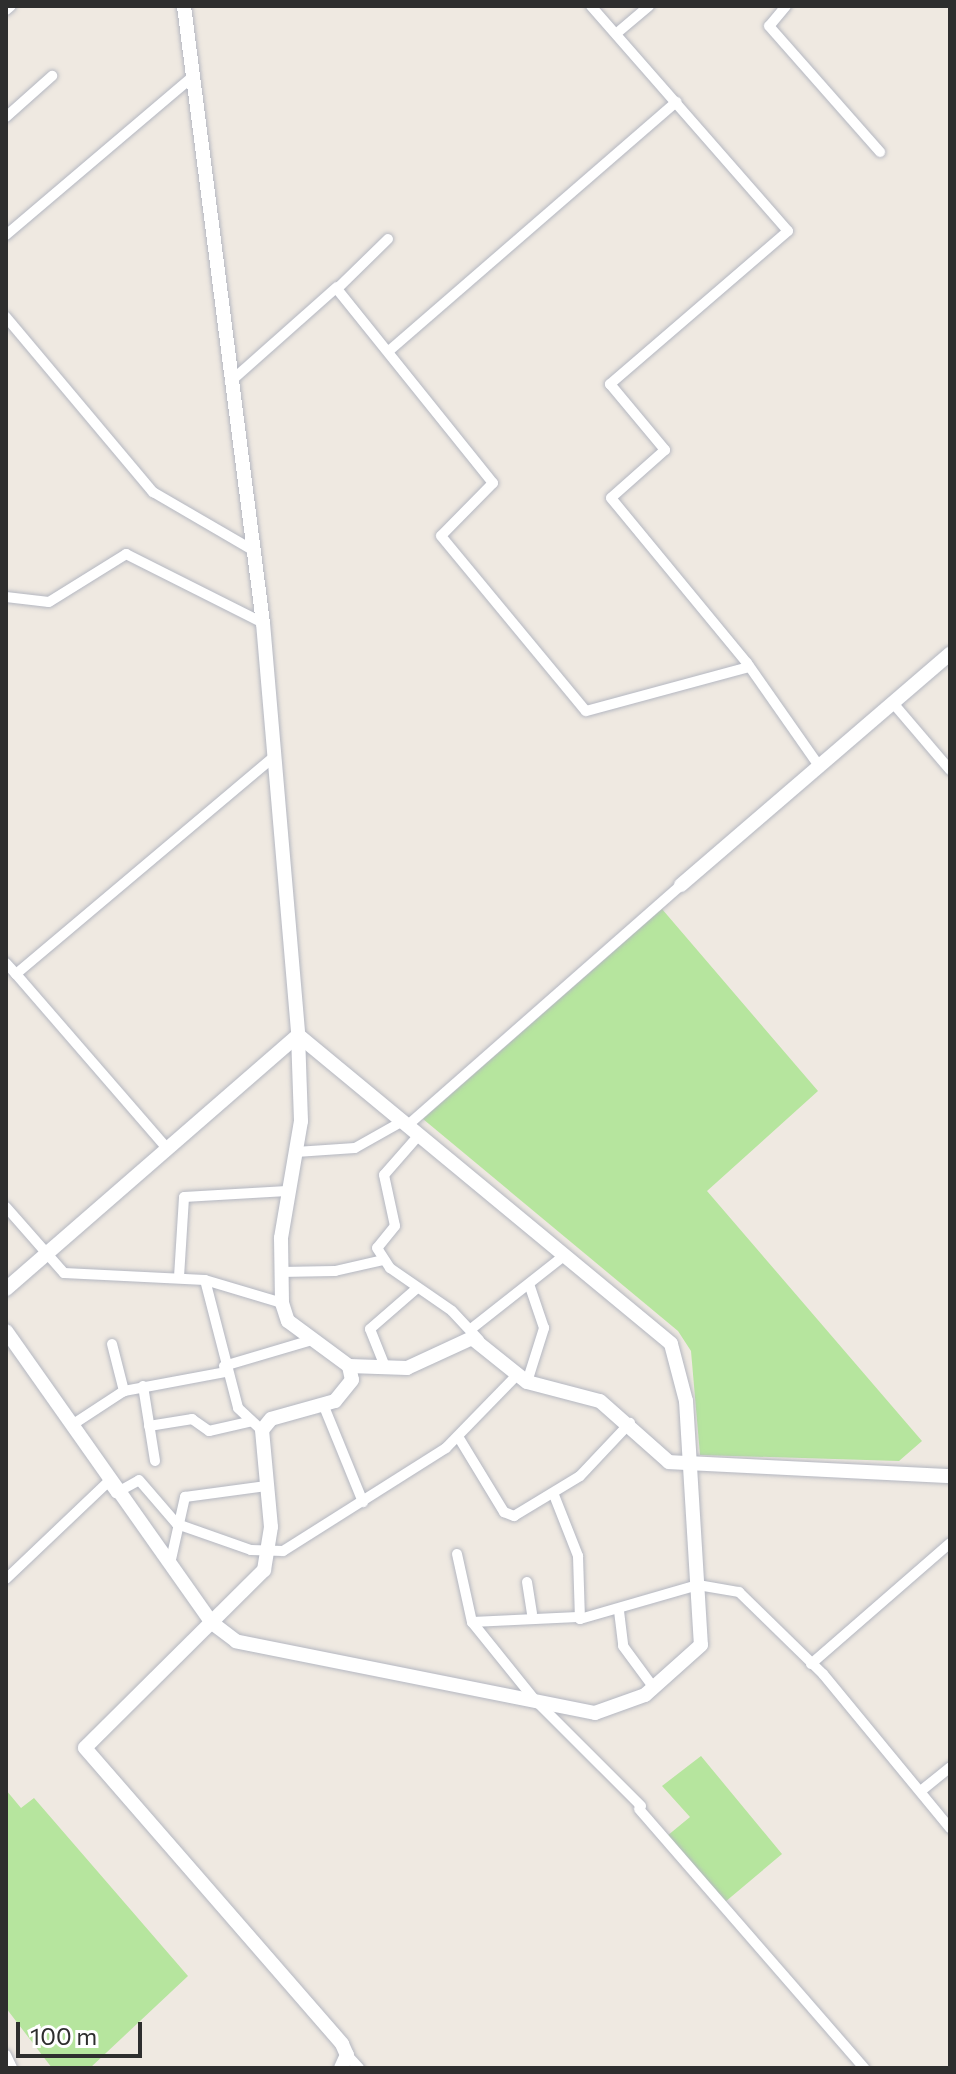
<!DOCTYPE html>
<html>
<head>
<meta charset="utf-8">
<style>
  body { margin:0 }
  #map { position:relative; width:956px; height:2074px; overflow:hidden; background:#efe9e1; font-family:Commissioner,sans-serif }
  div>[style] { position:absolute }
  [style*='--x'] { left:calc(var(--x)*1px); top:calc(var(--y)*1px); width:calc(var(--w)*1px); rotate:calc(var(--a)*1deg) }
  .green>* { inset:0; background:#b6e59e }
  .roads { filter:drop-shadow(0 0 2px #b4b7c1) drop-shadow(0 0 2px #b4b7c1) }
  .street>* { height:10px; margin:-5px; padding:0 5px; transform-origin:5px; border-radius:5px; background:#fff }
  .secondary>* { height:14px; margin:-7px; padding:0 7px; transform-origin:7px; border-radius:7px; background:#fff }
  span { translate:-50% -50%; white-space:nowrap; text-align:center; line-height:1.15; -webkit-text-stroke:7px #fff; paint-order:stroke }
  .frame { position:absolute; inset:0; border:8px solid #2e2e2e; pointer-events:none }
  .scale { position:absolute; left:16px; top:2022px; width:126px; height:36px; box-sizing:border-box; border:4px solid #2e2e2e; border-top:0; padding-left:10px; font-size:24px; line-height:28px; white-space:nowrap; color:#2e2e2e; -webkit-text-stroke:6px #fff; paint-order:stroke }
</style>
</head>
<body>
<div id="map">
  <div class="green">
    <i style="clip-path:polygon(662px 909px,818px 1091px,707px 1191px,922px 1441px,899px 1461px,700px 1455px,691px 1351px,678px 1331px,423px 1119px)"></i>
    <i style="clip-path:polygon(701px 1756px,782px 1854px,725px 1902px,667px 1836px,690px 1817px,662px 1786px)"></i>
    <i style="clip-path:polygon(6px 1790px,21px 1808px,34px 1798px,188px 1976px,90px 2068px,52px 2068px,6px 2008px)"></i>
  </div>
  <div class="roads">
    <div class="street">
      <i style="--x:591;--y:6;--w:299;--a:48.8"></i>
      <i style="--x:788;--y:231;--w:235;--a:139.3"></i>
      <i style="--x:610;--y:384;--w:86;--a:50.2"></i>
      <i style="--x:665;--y:450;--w:72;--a:138.4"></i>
      <i style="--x:611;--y:498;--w:214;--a:50.5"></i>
      <i style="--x:747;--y:663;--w:126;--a:55"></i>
      <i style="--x:786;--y:6;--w:26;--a:130"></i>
      <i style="--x:769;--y:26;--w:168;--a:48.6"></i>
      <i style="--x:6;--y:10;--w:6;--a:-39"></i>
      <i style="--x:617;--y:33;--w:42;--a:-40.2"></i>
      <i style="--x:6;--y:117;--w:62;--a:-41.7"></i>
      <i style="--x:6;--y:235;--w:244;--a:-40.3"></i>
      <i style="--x:388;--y:239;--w:71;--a:135.6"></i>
      <i style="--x:337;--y:289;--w:249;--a:51.2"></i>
      <i style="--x:493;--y:483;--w:74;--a:134.5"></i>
      <i style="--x:441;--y:536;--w:227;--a:50.4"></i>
      <i style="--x:586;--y:711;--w:169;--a:-15.1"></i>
      <i style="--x:6;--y:317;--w:229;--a:50"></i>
      <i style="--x:153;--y:492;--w:113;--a:30.2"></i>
      <i style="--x:390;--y:350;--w:379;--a:-40.9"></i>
      <i style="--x:230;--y:382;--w:143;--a:-41.6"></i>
      <i style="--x:6;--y:597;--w:43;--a:6.6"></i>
      <i style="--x:49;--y:602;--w:91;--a:-31.9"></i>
      <i style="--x:126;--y:554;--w:153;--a:26.7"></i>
      <i style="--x:893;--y:703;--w:88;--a:49.6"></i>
      <i style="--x:6;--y:963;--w:15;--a:48"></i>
      <i style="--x:16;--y:974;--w:339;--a:-40.1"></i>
      <i style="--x:16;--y:974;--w:229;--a:49.1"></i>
      <i style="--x:408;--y:1125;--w:363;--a:-41.3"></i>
      <i style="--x:419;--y:1135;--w:53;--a:131.2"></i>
      <i style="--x:384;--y:1175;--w:52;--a:77.8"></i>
      <i style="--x:395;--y:1226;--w:28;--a:129"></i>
      <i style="--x:377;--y:1248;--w:24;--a:57"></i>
      <i style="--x:390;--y:1268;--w:75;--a:34.7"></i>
      <i style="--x:452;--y:1311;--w:40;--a:47"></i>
      <i style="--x:296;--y:1152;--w:59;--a:-3.9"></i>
      <i style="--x:355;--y:1148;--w:55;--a:-29.4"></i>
      <i style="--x:6;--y:1207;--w:88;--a:48.7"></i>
      <i style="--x:64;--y:1273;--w:141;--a:2.8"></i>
      <i style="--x:205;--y:1280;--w:80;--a:16.6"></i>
      <i style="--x:280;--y:1272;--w:55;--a:-1"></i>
      <i style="--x:335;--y:1271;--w:49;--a:-12.9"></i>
      <i style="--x:179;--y:1277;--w:80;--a:-86.4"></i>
      <i style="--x:184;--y:1197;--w:103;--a:-3.3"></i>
      <i style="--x:205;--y:1280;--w:132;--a:75.5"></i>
      <i style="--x:238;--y:1408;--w:33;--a:43"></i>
      <i style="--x:471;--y:1329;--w:120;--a:-38.2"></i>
      <i style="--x:112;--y:1344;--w:49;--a:75.7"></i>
      <i style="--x:224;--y:1366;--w:92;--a:-16.5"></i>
      <i style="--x:386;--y:1369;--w:43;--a:-111.8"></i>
      <i style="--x:370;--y:1329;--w:61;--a:-41"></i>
      <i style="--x:527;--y:1382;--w:57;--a:-72.5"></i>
      <i style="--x:544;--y:1328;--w:46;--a:-108.8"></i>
      <i style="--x:143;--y:1386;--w:76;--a:80.9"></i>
      <i style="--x:323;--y:1404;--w:106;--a:67.8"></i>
      <i style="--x:72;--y:1425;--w:62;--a:-33.2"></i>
      <i style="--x:124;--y:1391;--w:104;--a:-10.6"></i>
      <i style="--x:149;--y:1426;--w:44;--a:-9.2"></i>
      <i style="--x:192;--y:1419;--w:21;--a:35"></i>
      <i style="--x:209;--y:1431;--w:41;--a:-12.7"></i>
      <i style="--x:459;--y:1438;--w:87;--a:58.7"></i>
      <i style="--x:504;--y:1512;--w:11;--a:22"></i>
      <i style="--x:514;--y:1516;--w:77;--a:-31.2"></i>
      <i style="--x:580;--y:1476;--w:73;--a:-46.7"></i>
      <i style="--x:554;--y:1495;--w:66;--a:68.5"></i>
      <i style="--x:578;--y:1556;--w:63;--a:88.2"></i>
      <i style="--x:580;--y:1619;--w:123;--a:-16.1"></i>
      <i style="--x:698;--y:1585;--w:42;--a:9.7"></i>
      <i style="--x:739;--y:1592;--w:117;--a:44.3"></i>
      <i style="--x:823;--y:1674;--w:200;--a:50.5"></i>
      <i style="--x:457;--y:1554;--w:70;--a:77.6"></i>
      <i style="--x:472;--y:1622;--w:100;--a:51.1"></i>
      <i style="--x:535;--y:1700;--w:150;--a:45"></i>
      <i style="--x:170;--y:1564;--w:69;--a:-77.4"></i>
      <i style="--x:185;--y:1497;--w:82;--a:-7.7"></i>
      <i style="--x:6;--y:1579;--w:141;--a:-43.6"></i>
      <i style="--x:108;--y:1482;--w:14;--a:54"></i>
      <i style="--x:116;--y:1493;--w:26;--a:-29"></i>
      <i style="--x:139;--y:1480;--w:58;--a:49.2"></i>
      <i style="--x:177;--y:1524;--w:78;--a:19.4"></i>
      <i style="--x:251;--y:1550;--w:32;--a:2"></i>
      <i style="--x:283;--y:1551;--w:193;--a:-32.3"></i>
      <i style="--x:446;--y:1448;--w:100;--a:-45.8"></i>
      <i style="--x:527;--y:1582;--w:32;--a:81"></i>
      <i style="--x:619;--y:1611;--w:35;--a:83"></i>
      <i style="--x:623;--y:1646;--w:52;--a:53.6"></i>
      <i style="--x:472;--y:1622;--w:106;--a:-2.7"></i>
      <i style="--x:811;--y:1664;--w:184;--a:-41"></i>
      <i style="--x:922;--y:1790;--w:36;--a:-39"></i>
      <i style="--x:639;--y:1809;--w:343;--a:49"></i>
      <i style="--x:6;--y:2055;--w:14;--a:65"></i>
      <i style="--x:347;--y:2055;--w:18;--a:47"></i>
    </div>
    <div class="secondary">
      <i style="--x:184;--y:6;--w:622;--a:82.7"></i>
      <i style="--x:263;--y:623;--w:413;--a:85.1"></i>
      <i style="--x:298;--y:1035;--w:86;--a:88"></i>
      <i style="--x:301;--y:1121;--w:119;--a:99.7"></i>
      <i style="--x:281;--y:1238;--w:65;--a:89.1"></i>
      <i style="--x:282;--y:1303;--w:19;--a:72"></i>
      <i style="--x:288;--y:1321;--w:76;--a:36.4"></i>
      <i style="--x:349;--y:1366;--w:14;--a:78"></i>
      <i style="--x:352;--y:1380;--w:27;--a:129"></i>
      <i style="--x:335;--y:1401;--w:66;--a:164.3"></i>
      <i style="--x:271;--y:1419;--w:14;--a:129"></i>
      <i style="--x:262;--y:1430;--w:97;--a:84.7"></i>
      <i style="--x:271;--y:1527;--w:44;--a:99.2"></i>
      <i style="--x:264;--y:1570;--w:252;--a:135.2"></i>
      <i style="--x:85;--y:1748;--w:392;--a:49"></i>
      <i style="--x:342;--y:2044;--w:12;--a:66"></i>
      <i style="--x:347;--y:2055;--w:14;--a:115"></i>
      <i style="--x:681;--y:885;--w:355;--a:-40.7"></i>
      <i style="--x:6;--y:1289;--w:387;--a:-41"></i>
      <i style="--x:298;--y:1035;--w:484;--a:39.6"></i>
      <i style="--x:671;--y:1344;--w:59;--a:75.3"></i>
      <i style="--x:686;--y:1401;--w:244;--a:86.5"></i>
      <i style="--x:701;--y:1645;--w:75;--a:138.2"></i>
      <i style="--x:645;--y:1695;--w:53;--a:160.2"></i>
      <i style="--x:595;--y:1713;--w:366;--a:-168.7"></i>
      <i style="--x:236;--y:1641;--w:30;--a:-143"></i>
      <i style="--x:212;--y:1623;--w:357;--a:-125.2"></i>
      <i style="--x:349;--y:1366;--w:58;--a:2"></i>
      <i style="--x:407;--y:1368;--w:72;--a:-24.8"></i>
      <i style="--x:472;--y:1338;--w:70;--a:38.7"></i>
      <i style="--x:527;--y:1382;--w:75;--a:14.6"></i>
      <i style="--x:600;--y:1401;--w:92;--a:41.5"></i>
      <i style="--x:669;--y:1462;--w:281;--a:2.9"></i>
    </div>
  </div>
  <div class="frame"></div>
  <div class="scale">100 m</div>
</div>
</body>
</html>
